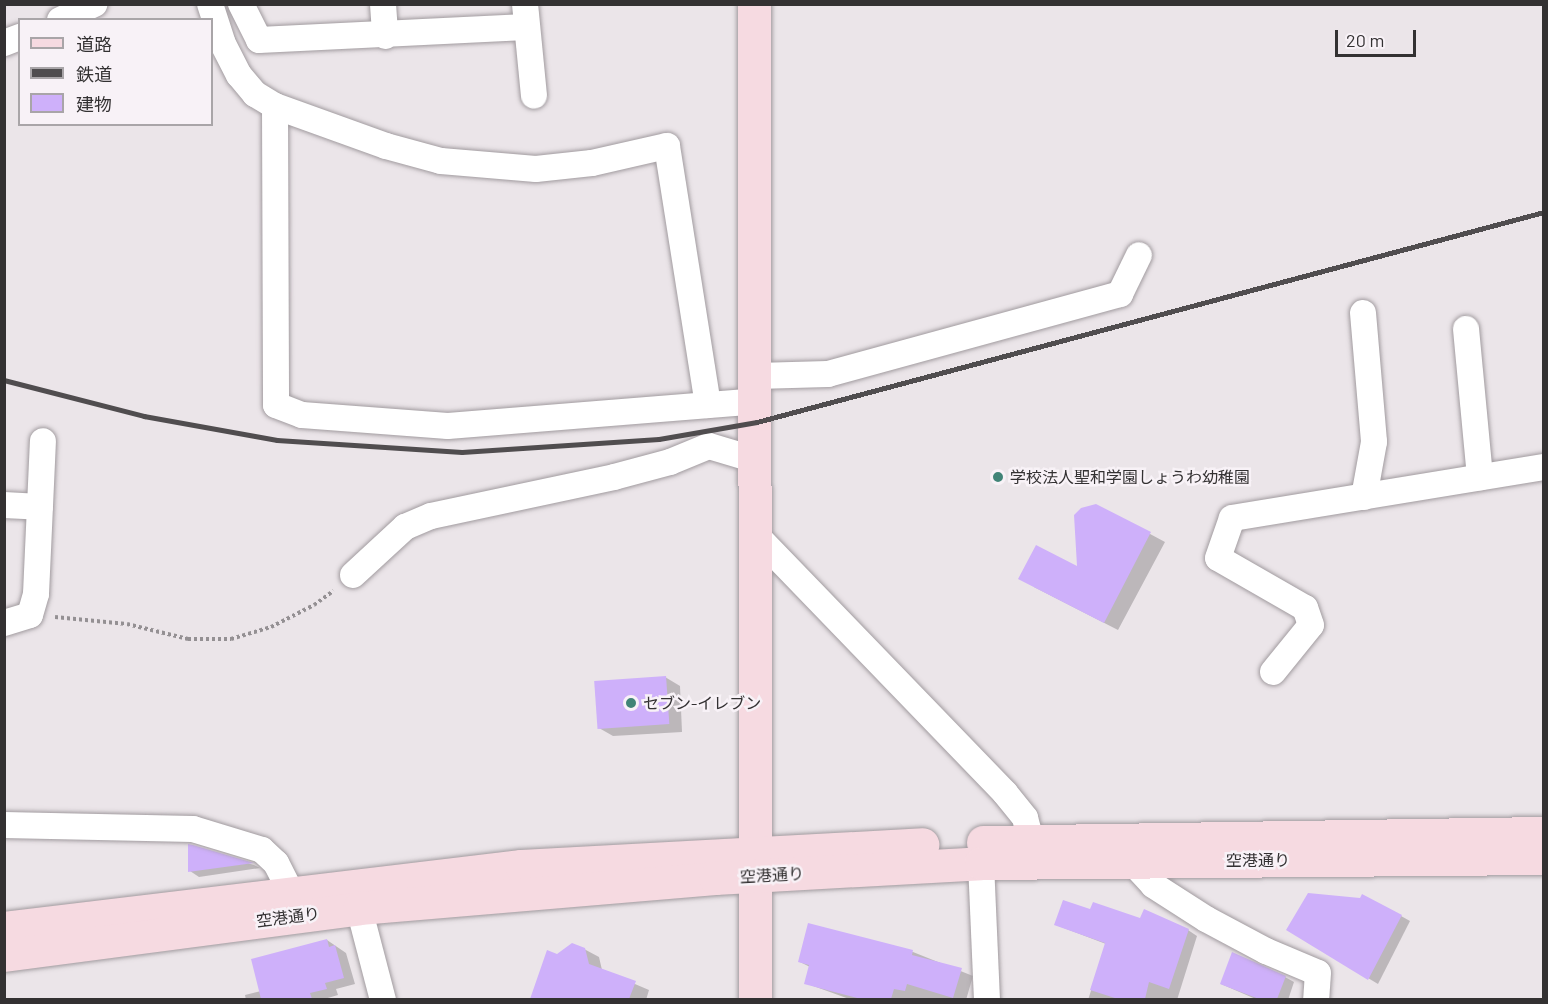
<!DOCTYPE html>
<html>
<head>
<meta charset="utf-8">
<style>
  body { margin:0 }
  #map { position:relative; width:1548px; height:1004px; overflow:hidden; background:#ebe5e9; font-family:Barlow,"Noto Sans JP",sans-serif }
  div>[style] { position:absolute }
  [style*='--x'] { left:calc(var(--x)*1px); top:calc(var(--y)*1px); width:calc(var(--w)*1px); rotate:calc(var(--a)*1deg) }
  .shadow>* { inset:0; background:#0003 }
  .building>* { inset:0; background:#ceb0fa; transform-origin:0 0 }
  .path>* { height:4px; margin-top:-2px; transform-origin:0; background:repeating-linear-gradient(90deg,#949093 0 3px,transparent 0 6px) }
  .roads { filter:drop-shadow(0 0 2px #a19b9f) drop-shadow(0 0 2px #a19b9f) }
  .street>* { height:26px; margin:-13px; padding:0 13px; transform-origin:13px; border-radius:13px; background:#fff }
  .secondary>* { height:33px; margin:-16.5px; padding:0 16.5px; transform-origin:16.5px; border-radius:16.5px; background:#f6dae1 }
  .rail>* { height:4.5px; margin:-2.25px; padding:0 2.25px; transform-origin:2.25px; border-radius:2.25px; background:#504d4f }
  .dots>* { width:16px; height:16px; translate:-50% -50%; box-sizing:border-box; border:3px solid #f8f2f7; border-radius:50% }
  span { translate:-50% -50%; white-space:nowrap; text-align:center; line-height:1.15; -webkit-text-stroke:5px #f8f2f7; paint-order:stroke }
  .poi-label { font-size:16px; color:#333132 }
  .left { translate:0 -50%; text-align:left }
  .street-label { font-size:16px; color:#333132 }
  .frame { position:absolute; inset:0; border:6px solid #333132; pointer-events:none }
  .legend { position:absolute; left:18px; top:18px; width:195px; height:108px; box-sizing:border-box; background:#f8f2f7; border:2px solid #a9a5a8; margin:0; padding:8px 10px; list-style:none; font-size:18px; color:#333132 }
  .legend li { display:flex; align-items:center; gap:12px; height:30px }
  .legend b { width:30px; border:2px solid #a9a5a8 }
  .scale { position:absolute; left:1335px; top:30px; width:81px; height:27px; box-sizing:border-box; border:3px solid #333132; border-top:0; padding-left:8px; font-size:18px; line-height:21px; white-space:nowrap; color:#333132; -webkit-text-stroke:4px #f8f2f7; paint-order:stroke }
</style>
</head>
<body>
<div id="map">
  <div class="shadow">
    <i style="clip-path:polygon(1096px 505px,1165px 542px,1118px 630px,1034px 587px,1078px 569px)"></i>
    <i style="clip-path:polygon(665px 677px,680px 686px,682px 732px,613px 736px,599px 728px)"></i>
    <i style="clip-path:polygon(192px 846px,254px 865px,260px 868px,199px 877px,190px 871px)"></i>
    <i style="clip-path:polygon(1091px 911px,1188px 930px,1197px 936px,1177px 1000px,1088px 1000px,1106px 944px,1056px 925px)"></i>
    <i style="clip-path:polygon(1401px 916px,1410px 921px,1378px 984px,1288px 930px)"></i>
    <i style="clip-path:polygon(327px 940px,346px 953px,355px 984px,336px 989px,338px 995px,321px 1000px,246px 1000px,245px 995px,261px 991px)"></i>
    <i style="clip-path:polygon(584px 949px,599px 957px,602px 970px,649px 990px,646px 1000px,531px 1000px,548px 952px,557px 955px)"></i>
    <i style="clip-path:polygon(913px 952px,973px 976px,966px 1000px,852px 1000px,805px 983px,810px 967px,800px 962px)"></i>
    <i style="clip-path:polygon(1285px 977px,1294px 982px,1288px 1000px,1258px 1000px,1221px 984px)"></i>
  </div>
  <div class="building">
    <i style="clip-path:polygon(1096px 504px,1151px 532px,1104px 623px,1018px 579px,1036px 545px,1077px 566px,1074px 515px,1081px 508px)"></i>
    <i style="left:666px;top:676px;width:48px;height:72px;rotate:86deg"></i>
    <i style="clip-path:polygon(188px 844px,193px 845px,254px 863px,188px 872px)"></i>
    <i style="clip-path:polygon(1308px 893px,1360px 898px,1362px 894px,1402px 915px,1368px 980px,1286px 930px)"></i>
    <i style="clip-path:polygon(1063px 900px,1090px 909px,1093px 902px,1140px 918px,1144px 909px,1189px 929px,1169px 989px,1149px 982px,1145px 999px,1118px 999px,1090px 990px,1105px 943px,1054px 925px)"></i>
    <i style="clip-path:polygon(808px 923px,913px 950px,912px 955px,962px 968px,953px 998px,907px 984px,905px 991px,894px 989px,891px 999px,861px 999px,804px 984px,809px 965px,798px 962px)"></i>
    <i style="clip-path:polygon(327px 939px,329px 947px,335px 945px,344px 978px,325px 983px,327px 989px,310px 993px,312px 999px,261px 999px,251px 959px)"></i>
    <i style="clip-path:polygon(572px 943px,585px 948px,589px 964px,636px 981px,629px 999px,530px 999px,547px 950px,557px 954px)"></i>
    <i style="clip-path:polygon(1232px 952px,1286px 976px,1277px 999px,1259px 999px,1220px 984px)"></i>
  </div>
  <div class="path">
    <i style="--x:55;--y:617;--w:72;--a:5.6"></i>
    <i style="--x:127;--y:624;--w:63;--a:13.8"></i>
    <i style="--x:188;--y:639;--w:43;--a:0"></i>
    <i style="--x:231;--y:639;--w:42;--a:-16.7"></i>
    <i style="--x:271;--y:627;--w:48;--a:-27.1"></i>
    <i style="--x:314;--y:605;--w:24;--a:-36"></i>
  </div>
  <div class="roads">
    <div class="street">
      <i style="--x:210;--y:4;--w:40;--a:72"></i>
      <i style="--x:222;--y:42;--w:37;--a:63"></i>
      <i style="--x:239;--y:75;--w:25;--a:50"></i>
      <i style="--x:255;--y:94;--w:23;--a:31"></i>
      <i style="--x:275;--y:106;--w:118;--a:19.8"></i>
      <i style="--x:386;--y:146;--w:57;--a:15.3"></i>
      <i style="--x:441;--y:161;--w:95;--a:4.8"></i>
      <i style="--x:536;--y:169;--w:56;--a:-6.1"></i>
      <i style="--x:592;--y:163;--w:77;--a:-12.8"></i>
      <i style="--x:667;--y:146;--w:262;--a:81"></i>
      <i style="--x:241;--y:4;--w:40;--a:63.4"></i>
      <i style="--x:259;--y:40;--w:267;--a:-2.8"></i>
      <i style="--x:383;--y:4;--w:32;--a:86"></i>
      <i style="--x:525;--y:4;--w:92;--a:84.4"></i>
      <i style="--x:60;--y:20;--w:38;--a:-25"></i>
      <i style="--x:4;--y:43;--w:17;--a:-21"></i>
      <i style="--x:275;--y:106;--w:299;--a:89.8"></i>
      <i style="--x:276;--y:405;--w:28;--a:21"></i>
      <i style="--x:302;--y:415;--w:146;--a:4.3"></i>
      <i style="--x:448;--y:426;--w:309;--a:-4.6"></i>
      <i style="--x:1363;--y:313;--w:129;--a:85.1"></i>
      <i style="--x:1374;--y:442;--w:56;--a:100.3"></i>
      <i style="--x:1466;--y:329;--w:149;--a:84.6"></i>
      <i style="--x:756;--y:376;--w:72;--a:-1.6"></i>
      <i style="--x:828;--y:374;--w:303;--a:-15.3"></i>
      <i style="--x:1120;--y:294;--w:43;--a:-64"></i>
      <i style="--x:4;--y:505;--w:36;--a:3"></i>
      <i style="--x:756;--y:535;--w:359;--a:46"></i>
      <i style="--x:1005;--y:793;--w:32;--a:51"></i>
      <i style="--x:1025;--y:818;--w:23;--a:75"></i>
      <i style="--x:353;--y:575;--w:71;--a:-42.7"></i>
      <i style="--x:405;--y:527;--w:28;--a:-23"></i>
      <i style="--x:431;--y:516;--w:187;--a:-12"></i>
      <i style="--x:614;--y:477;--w:58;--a:-15"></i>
      <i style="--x:670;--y:462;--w:42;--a:-22.3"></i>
      <i style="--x:709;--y:446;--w:49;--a:16.6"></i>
      <i style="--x:4;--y:623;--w:27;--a:-17"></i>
      <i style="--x:30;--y:615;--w:22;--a:-74"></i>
      <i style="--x:36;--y:594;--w:153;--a:-87.4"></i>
      <i style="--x:1273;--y:672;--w:60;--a:-51"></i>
      <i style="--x:1311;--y:625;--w:18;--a:-109"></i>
      <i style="--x:1305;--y:608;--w:100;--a:-150.1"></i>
      <i style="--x:1218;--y:558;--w:42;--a:-70.7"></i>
      <i style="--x:1232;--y:518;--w:316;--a:-9.3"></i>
      <i style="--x:4;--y:825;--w:189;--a:1.2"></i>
      <i style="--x:193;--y:829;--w:72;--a:16.9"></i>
      <i style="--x:262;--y:850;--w:19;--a:43"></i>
      <i style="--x:276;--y:863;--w:31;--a:63"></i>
      <i style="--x:1131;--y:861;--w:33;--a:47"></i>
      <i style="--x:1153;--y:885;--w:63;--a:32.7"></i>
      <i style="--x:1206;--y:919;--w:68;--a:28.1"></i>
      <i style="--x:1266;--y:951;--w:56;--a:22.9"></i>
      <i style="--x:1318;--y:973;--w:27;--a:94"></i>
      <i style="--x:981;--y:863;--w:137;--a:87.5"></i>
      <i style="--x:359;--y:908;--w:95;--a:75.4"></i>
    </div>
    <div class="secondary">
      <i style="--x:754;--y:4;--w:996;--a:89.94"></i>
      <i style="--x:983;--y:842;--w:561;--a:-0.92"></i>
      <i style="--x:4;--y:928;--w:521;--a:-6.84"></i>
      <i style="--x:521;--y:866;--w:402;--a:-3.1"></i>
      <i style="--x:4;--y:955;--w:358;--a:-7.5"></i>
      <i style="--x:359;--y:908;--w:357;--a:-4.8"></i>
      <i style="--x:715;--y:878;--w:266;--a:-3.2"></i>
      <i style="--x:981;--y:863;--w:563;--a:-0.51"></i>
    </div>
  </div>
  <div class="rail">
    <i style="--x:4;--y:380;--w:145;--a:14.4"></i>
    <i style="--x:144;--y:416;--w:135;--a:10.2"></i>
    <i style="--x:277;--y:440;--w:185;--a:3.7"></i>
    <i style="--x:462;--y:452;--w:197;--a:-3.8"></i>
    <i style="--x:659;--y:439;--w:99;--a:-9.8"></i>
    <i style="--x:757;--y:422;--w:815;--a:-14.94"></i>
  </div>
  <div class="dots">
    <i style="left:998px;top:477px;background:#418477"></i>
    <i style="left:631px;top:703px;background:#418477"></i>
  </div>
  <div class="poi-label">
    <span class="left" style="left:1010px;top:477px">学校法人聖和学園しょうわ幼稚園</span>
    <span class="left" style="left:643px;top:703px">セブン-イレブン</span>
  </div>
  <div class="street-label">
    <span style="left:1258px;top:860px">空港通り</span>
    <span style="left:772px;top:875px;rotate:-3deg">空港通り</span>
    <span style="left:288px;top:917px;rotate:-7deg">空港通り</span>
  </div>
  <div class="frame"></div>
  <ul class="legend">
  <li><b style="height:8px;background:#f6dae1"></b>道路</li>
  <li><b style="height:8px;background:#504d4f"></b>鉄道</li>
  <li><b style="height:16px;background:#ceb0fa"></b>建物</li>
  </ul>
  <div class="scale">20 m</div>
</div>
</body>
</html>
